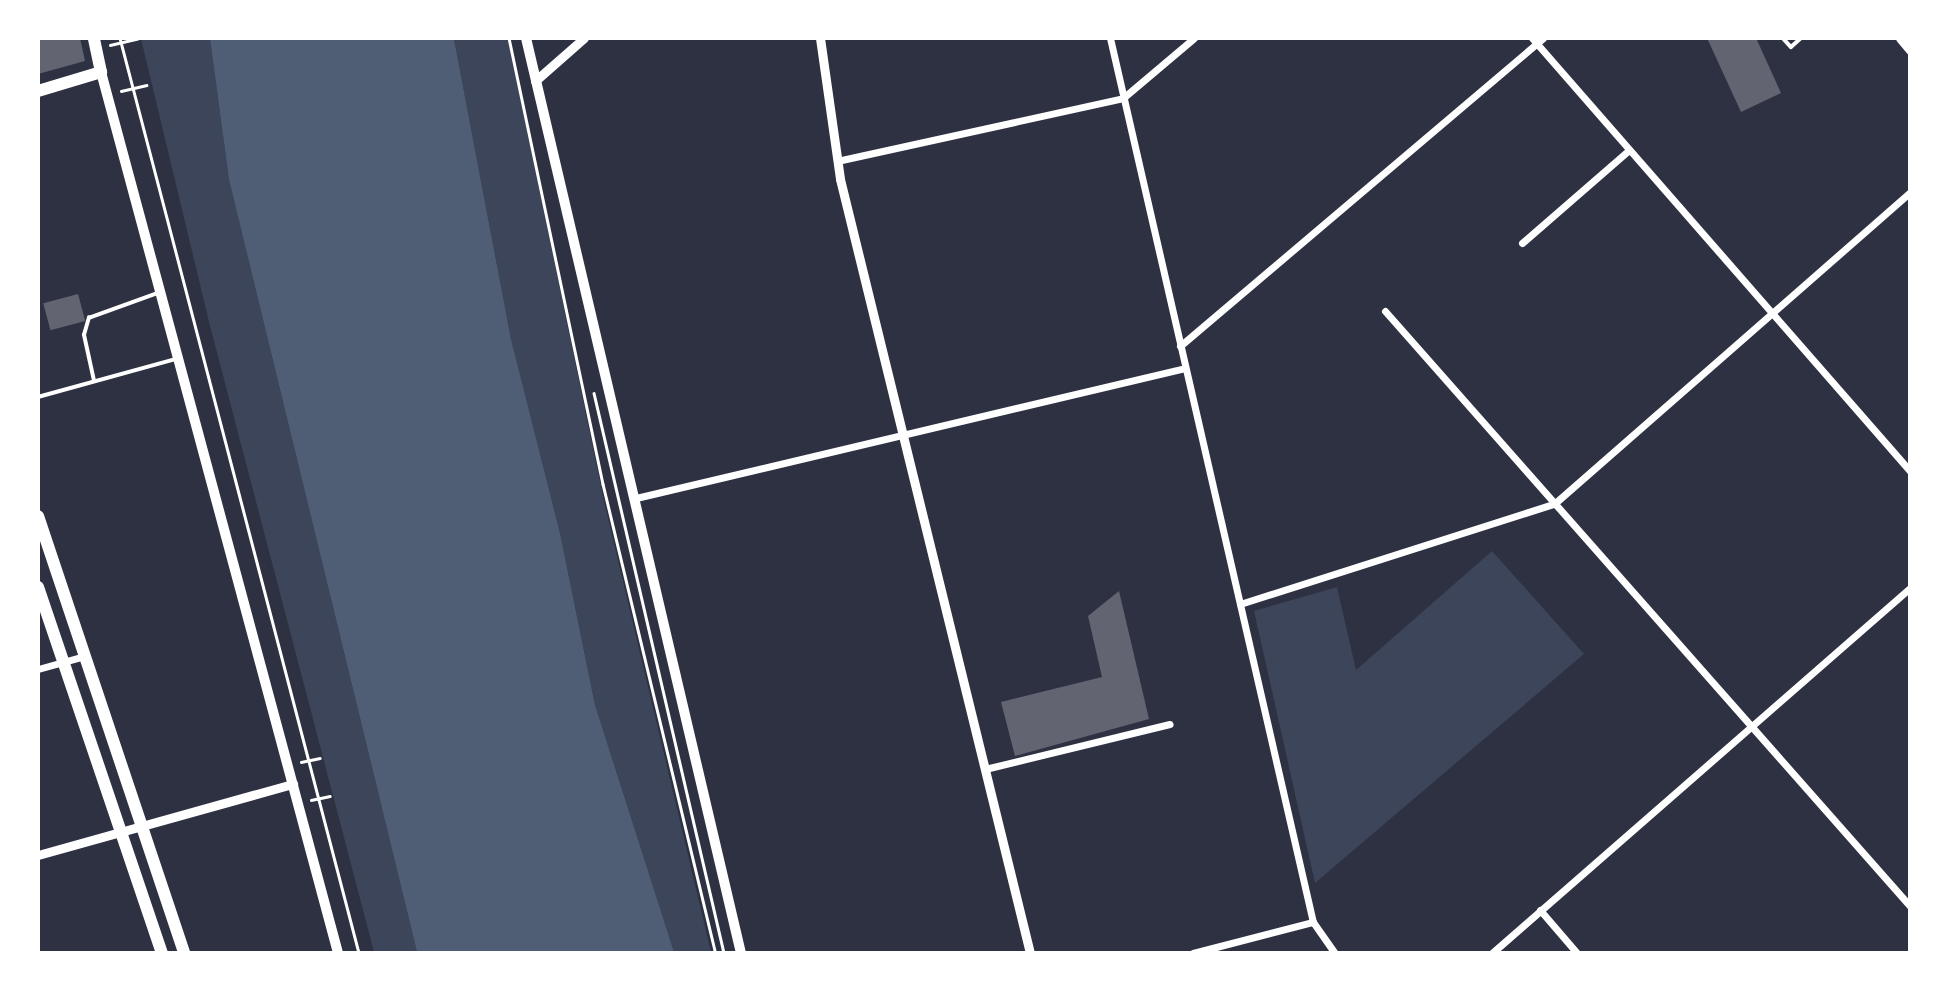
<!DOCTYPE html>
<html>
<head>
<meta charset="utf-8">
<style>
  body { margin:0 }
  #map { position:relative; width:1948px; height:991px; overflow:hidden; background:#2d3142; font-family:Manrope,sans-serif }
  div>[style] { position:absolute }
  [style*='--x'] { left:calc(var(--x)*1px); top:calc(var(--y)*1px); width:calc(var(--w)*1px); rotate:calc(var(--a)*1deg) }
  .green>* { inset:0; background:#3c4559 }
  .water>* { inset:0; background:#4f5d75 }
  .building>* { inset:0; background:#626471; transform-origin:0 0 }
  .path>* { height:2.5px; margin:-1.25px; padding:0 1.25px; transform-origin:1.25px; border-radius:1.25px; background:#fff }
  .service>* { height:3.5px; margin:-1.75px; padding:0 1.75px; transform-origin:1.75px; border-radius:1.75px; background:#fff }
  .minor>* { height:7px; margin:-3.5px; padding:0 3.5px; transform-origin:3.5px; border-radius:3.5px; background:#fff }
  .tertiary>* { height:9px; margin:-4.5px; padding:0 4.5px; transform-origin:4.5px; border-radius:4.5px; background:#fff }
  .secondary>* { height:10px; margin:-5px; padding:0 5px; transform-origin:5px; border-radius:5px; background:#fff }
  .primary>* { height:12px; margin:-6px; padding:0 6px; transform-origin:6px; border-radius:6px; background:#fff }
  span { translate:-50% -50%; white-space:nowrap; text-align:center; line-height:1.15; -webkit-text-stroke:7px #fff; paint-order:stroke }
  .frame { position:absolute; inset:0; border:40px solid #fff; pointer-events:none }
</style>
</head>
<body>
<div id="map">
  <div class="green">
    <i style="clip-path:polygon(141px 39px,210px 39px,229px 180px,417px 952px,374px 952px,210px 326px)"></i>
    <i style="clip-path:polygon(454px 39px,508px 39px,604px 501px,711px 952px,674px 952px,595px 705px,560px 533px,511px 339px)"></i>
    <i style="clip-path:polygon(1492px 551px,1584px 654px,1315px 883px,1254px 611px,1337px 587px,1356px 670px)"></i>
  </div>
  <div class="water">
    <i style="clip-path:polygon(210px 39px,454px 39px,511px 339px,560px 533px,595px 705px,674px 952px,417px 952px,229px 180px)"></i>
  </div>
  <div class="building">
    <i style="clip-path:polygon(38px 38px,80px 38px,85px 61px,38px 74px)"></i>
    <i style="clip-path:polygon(1707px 38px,1756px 38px,1781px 93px,1741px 112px)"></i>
    <i style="left:78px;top:294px;width:28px;height:36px;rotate:75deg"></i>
    <i style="clip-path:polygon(1119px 591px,1149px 719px,1015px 756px,1001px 702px,1102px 677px,1088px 616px)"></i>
  </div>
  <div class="path">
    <i style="--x:120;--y:38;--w:946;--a:75.36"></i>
    <i style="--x:509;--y:38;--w:456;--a:78.1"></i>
    <i style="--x:603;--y:484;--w:482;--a:76.5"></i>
    <i style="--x:110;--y:45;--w:28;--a:-13"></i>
    <i style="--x:121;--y:91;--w:26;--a:-13"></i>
    <i style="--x:594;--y:393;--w:575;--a:76.93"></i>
    <i style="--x:301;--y:762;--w:19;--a:-12"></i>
    <i style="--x:311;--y:800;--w:19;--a:-12"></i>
  </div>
  <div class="service">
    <i style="--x:1783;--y:38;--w:12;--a:48"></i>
    <i style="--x:1791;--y:47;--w:13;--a:-42"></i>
    <i style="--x:94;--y:381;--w:47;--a:-102.3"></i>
    <i style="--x:84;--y:335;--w:18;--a:-74"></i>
    <i style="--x:89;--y:318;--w:73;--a:-19.9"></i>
    <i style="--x:38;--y:397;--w:143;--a:-15.4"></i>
  </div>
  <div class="minor">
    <i style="--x:1110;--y:38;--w:907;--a:77.07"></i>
    <i style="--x:1313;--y:922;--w:38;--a:55"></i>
    <i style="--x:1532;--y:38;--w:575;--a:48.88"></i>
    <i style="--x:837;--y:161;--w:293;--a:-12.4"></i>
    <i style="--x:1123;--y:98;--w:93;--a:-40.2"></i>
    <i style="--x:1522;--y:243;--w:142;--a:-41"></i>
    <i style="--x:1385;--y:311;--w:794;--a:48.58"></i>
    <i style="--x:1180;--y:346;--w:476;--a:-40.3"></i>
    <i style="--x:636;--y:498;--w:564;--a:-13.32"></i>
    <i style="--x:1240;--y:604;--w:330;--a:-17.7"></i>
    <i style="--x:1554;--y:504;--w:473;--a:-41.2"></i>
    <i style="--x:38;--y:669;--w:49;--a:-15.5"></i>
    <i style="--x:985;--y:769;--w:190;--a:-13.7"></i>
    <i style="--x:1540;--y:910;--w:57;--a:49.3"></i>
    <i style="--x:1193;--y:953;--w:124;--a:-14.5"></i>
    <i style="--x:1492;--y:953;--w:555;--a:-41.13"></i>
  </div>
  <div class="tertiary">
    <i style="--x:820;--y:38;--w:142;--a:81.9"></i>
    <i style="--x:840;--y:179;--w:797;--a:76.21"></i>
    <i style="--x:1900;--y:38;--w:16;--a:50"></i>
    <i style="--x:535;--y:81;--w:65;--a:-41.3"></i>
    <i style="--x:38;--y:855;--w:265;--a:-15.6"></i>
  </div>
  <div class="secondary">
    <i style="--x:526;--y:38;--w:940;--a:76.78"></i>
    <i style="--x:101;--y:72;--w:912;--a:74.94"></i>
  </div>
  <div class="primary">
    <i style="--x:38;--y:91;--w:66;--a:-16.8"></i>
    <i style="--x:101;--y:72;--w:35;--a:-102"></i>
    <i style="--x:38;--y:516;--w:461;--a:71.5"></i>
    <i style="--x:38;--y:587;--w:386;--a:71.3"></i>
  </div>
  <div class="frame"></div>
</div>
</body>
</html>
